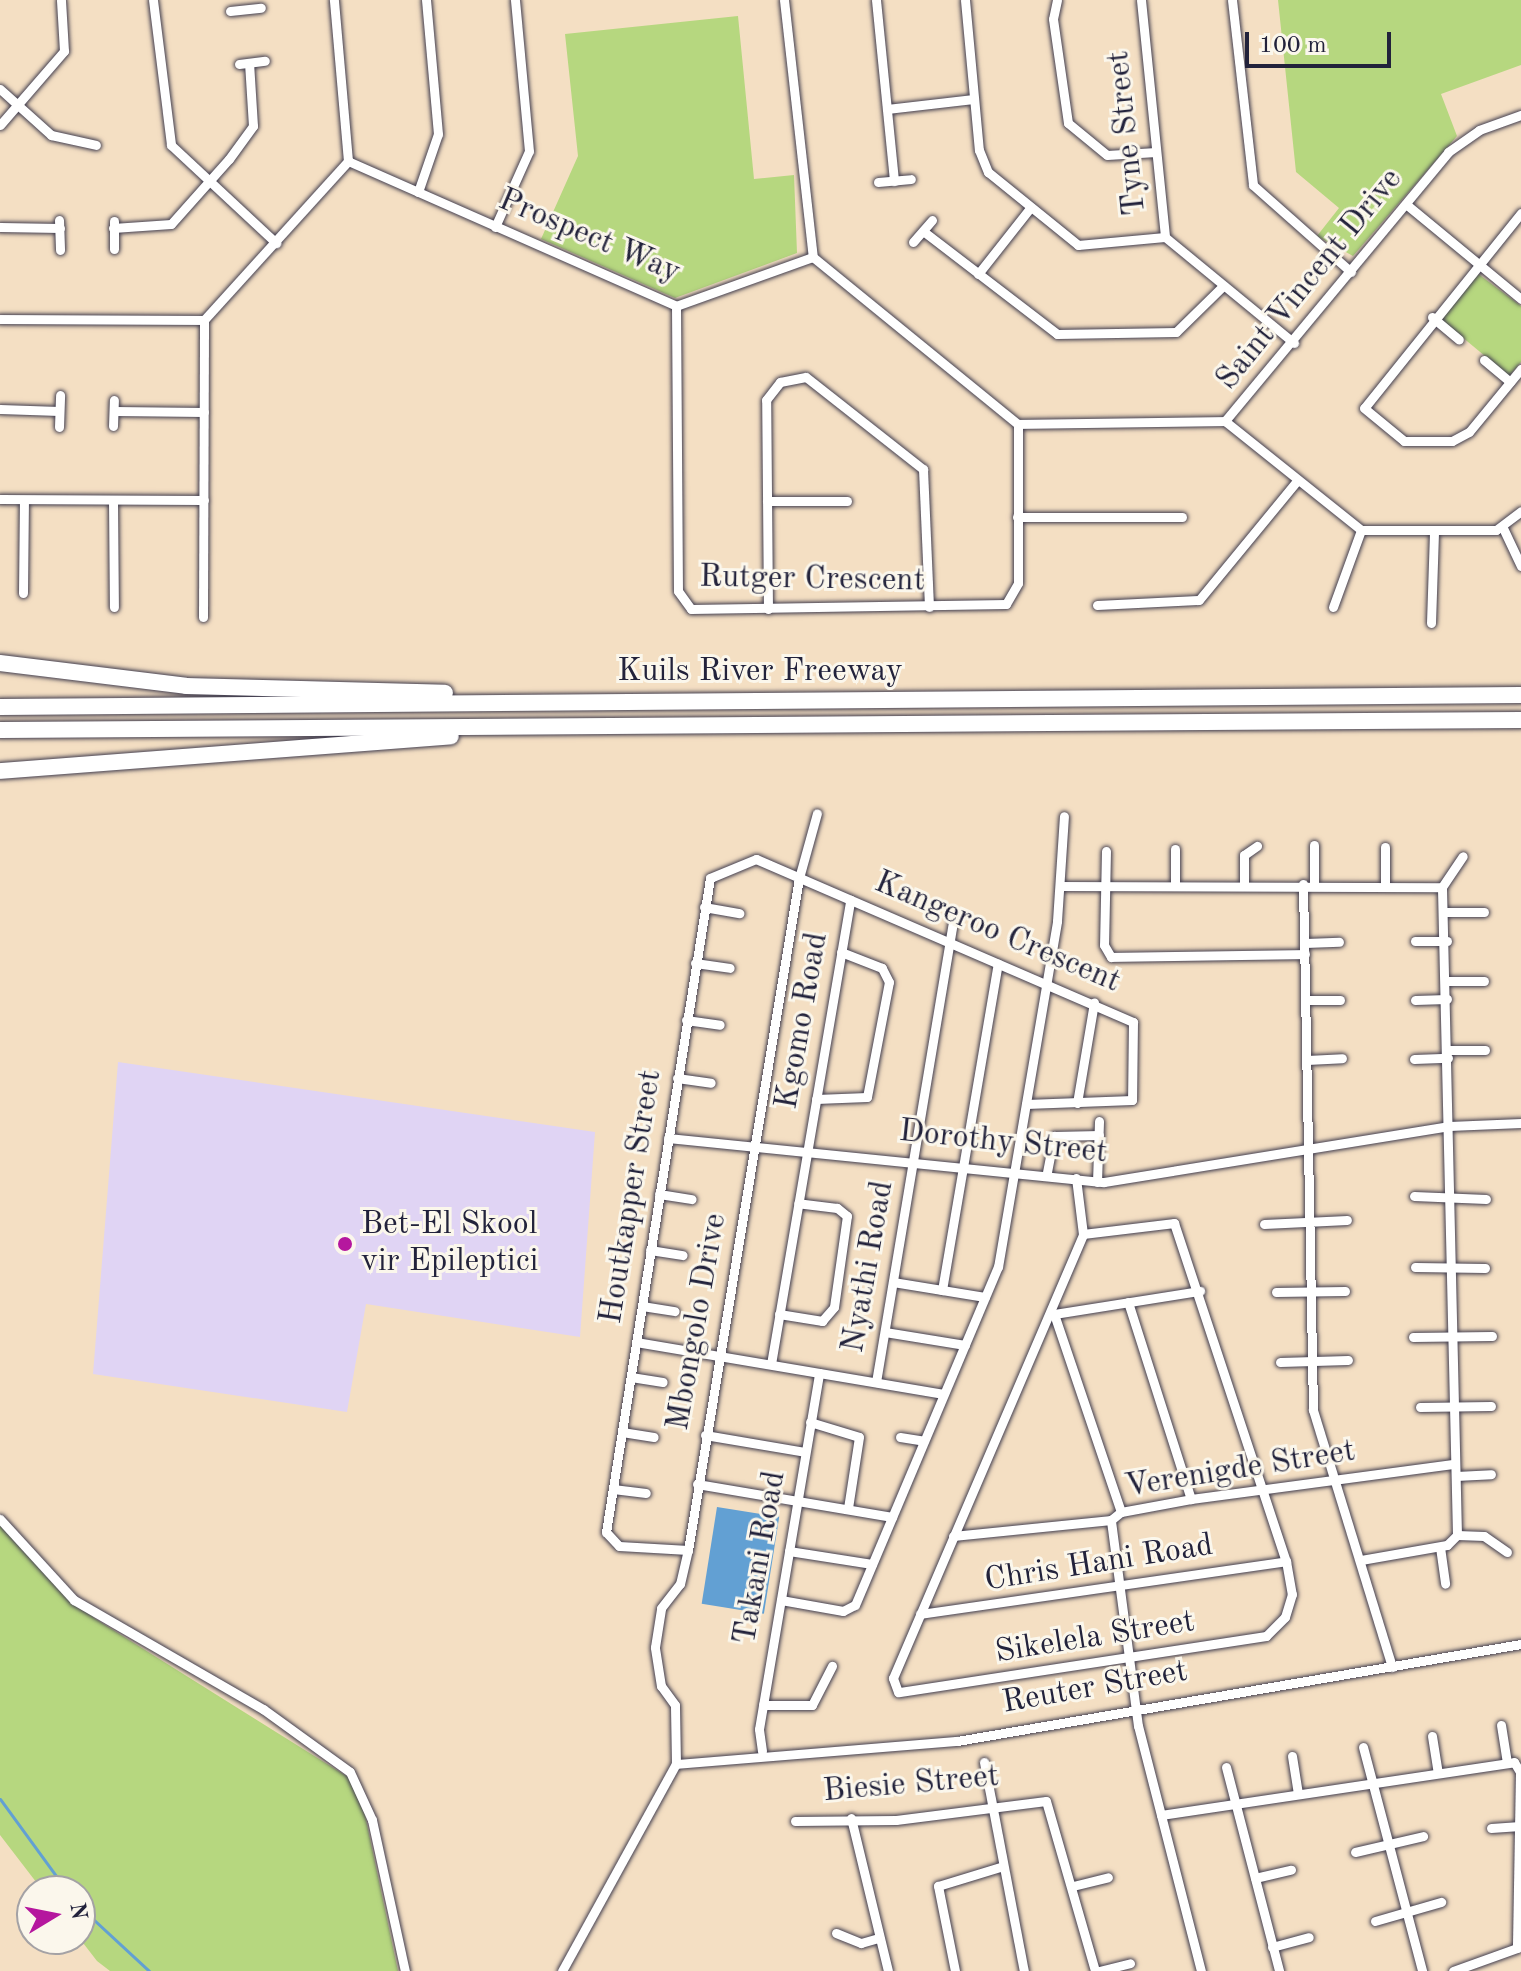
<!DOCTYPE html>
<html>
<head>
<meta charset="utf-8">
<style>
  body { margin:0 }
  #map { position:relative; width:1521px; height:1971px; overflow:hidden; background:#f4dfc3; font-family:"Old Standard TT",serif }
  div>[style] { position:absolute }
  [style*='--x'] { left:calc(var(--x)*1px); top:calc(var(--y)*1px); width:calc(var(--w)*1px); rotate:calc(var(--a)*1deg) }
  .built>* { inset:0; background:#e0d4f4 }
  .green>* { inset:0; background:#b6d77f }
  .water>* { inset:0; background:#62a0d3; transform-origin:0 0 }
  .stream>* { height:3px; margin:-1.5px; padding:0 1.5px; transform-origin:1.5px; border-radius:1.5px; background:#62a0d3 }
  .roads { filter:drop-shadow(0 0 2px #423e4f) drop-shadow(0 0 2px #423e4f) }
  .street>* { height:9px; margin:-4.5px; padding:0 4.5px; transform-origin:4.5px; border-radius:4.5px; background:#fff }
  .highway>* { height:16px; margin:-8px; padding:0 8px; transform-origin:8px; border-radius:8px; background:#fff }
  .dots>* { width:22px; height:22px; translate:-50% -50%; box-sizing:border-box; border:4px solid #fbf7ec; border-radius:50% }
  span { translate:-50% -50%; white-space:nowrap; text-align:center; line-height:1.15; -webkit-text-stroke:6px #fbf7ec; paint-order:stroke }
  .street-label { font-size:32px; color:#22223b }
  .poi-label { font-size:32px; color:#22223b }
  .left { translate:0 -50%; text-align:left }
  .north { position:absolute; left:16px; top:1875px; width:80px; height:80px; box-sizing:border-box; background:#fbf7ec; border:2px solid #a4a2a5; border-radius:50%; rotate:80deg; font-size:22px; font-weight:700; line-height:32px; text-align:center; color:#22223b }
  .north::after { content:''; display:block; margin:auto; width:28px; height:36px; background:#b5179e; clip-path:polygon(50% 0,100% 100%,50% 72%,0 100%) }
  .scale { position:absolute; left:1245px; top:32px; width:146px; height:36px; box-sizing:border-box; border:4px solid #22223b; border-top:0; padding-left:10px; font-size:24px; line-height:28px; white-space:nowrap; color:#22223b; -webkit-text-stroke:6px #fbf7ec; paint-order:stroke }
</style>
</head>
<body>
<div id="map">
  <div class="built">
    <i style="clip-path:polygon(118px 1062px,595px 1132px,580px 1337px,366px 1304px,347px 1412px,93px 1374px)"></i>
  </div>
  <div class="green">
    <i style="clip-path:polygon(1278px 0,1521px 0,1521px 65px,1441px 94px,1457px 136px,1353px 256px,1317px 236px,1339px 208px,1296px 172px)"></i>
    <i style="clip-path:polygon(738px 16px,754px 179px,794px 175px,797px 253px,675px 298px,541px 239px,578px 156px,565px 34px)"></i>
    <i style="clip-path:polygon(1477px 273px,1521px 306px,1521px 362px,1509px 376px,1438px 317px)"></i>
    <i style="clip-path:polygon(0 1523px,94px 1618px,348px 1777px,365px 1815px,398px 1971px,110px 1971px,97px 1961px,80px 1939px,80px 1891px,43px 1891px,0 1835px)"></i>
  </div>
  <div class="water">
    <i style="left:717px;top:1507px;width:63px;height:98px;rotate:9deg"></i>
  </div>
  <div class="stream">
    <i style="--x:0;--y:1799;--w:114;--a:53.9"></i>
    <i style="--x:80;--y:1907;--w:94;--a:42.8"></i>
  </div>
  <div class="roads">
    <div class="street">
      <i style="--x:153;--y:0;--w:146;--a:82.9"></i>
      <i style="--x:171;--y:145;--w:144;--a:43"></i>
      <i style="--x:784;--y:0;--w:259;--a:83.6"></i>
      <i style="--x:813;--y:257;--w:264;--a:39.2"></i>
      <i style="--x:1018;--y:424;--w:207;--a:-0.8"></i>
      <i style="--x:1225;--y:421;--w:349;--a:-50.3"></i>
      <i style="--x:1448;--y:152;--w:38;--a:-35"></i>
      <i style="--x:1479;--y:130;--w:45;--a:-19.7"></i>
      <i style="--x:876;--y:0;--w:182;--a:84.3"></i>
      <i style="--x:965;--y:0;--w:151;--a:84.7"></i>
      <i style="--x:979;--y:150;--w:24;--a:68"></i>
      <i style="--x:988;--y:172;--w:116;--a:39"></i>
      <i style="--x:1078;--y:245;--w:87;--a:-5.3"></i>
      <i style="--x:1057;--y:0;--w:19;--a:102"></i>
      <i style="--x:1053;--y:19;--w:105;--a:81.8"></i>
      <i style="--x:1068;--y:123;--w:50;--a:39.4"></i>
      <i style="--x:1107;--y:155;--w:49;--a:-3.5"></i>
      <i style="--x:1141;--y:0;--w:238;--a:84.2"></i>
      <i style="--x:1165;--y:237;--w:167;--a:39.4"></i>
      <i style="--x:1232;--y:0;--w:186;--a:83.5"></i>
      <i style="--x:1253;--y:185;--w:131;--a:41.6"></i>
      <i style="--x:230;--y:11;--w:31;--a:-6"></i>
      <i style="--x:239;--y:64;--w:26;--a:-7"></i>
      <i style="--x:0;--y:89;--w:69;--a:42"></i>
      <i style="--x:51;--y:135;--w:46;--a:12.5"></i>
      <i style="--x:887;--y:109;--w:87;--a:-6.6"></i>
      <i style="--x:0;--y:125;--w:98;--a:-49.1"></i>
      <i style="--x:64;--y:51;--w:51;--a:-93.4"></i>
      <i style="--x:348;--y:161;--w:359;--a:23.8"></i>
      <i style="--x:676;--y:306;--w:145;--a:-19.7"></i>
      <i style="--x:878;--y:182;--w:33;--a:-5"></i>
      <i style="--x:418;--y:192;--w:61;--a:-71"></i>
      <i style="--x:438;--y:134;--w:135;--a:-95.1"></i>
      <i style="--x:1407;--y:205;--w:148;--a:39.5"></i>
      <i style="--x:1521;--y:213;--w:250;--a:128.8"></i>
      <i style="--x:1364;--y:408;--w:52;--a:39.5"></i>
      <i style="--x:1404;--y:441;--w:48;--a:0"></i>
      <i style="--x:1452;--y:441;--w:19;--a:-28"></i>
      <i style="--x:1469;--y:432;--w:82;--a:-50.5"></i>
      <i style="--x:59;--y:220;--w:30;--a:88"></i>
      <i style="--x:114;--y:221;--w:28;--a:90"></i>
      <i style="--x:0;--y:227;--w:60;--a:1"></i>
      <i style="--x:495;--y:227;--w:83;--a:-65.9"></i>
      <i style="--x:529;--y:151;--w:152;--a:-95.3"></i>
      <i style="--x:113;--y:228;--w:58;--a:-3.9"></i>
      <i style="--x:171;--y:224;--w:87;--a:-48.3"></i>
      <i style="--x:229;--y:159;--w:41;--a:-54"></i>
      <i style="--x:253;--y:126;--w:63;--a:-93.6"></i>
      <i style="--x:923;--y:231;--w:169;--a:37.5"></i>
      <i style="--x:1057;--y:334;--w:119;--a:-1"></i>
      <i style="--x:1176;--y:332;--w:66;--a:-44.4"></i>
      <i style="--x:913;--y:242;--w:29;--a:-49"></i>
      <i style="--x:978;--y:274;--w:85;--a:-51.7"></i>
      <i style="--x:676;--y:306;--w:285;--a:89.6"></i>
      <i style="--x:678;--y:591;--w:22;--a:54"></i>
      <i style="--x:691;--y:609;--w:315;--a:-0.9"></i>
      <i style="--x:1006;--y:604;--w:24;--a:-60"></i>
      <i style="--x:1018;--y:583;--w:159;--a:-90"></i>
      <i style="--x:1432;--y:317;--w:35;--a:40"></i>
      <i style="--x:0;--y:319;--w:204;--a:0.3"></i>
      <i style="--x:204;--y:320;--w:215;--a:-47.8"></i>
      <i style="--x:348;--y:161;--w:162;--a:-95"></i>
      <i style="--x:1484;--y:360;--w:34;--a:40"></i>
      <i style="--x:0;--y:409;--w:59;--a:1.9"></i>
      <i style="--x:114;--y:411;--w:90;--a:0.6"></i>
      <i style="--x:1225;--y:421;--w:174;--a:38.7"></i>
      <i style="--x:1361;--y:530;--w:135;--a:0"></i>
      <i style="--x:1496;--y:530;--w:31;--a:-37"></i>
      <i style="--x:113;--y:426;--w:26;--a:-88"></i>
      <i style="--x:59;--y:427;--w:32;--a:-88"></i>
      <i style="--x:0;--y:499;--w:204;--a:0.3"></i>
      <i style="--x:113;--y:500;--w:107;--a:89.5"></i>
      <i style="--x:767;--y:501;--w:80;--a:0"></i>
      <i style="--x:1017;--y:517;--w:165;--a:0"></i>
      <i style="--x:1503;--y:528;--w:42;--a:64.7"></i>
      <i style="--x:23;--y:593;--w:93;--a:-89.4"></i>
      <i style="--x:1097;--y:605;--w:102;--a:-2.8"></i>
      <i style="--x:1199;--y:600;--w:153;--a:-50.6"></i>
      <i style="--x:1333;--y:607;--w:82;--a:-70"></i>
      <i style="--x:768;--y:609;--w:209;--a:-90.5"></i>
      <i style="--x:766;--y:400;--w:23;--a:-52"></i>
      <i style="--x:780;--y:382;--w:26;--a:-11"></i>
      <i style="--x:806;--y:377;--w:149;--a:38.2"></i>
      <i style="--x:923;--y:469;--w:138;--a:87.5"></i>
      <i style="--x:203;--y:617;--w:297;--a:-89.8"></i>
      <i style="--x:1431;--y:623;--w:92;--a:-88.1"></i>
      <i style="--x:1314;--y:845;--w:39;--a:90"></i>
      <i style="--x:1175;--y:849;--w:36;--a:90"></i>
      <i style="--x:1106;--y:851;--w:94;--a:91.2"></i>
      <i style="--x:1104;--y:945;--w:14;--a:60"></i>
      <i style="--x:1111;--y:957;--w:194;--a:-0.9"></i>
      <i style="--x:1385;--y:883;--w:36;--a:-90"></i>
      <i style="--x:1244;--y:884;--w:29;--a:-90"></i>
      <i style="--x:1244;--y:855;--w:16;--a:-35"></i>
      <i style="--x:1303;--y:884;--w:526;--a:88.91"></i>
      <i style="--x:1313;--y:1410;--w:269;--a:72.9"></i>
      <i style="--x:1062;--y:886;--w:380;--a:0.2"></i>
      <i style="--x:704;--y:907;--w:36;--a:10"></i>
      <i style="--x:1446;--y:912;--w:38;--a:0"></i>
      <i style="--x:1415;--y:941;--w:32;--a:0"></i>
      <i style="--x:1305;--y:943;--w:34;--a:-2"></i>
      <i style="--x:695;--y:963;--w:35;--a:8"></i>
      <i style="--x:1447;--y:981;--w:37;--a:0"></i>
      <i style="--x:1306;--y:1000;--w:34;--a:0"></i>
      <i style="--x:1415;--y:1000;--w:32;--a:-2"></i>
      <i style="--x:686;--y:1020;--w:34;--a:8"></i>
      <i style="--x:1448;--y:1050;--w:37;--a:0"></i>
      <i style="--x:1414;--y:1059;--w:34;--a:-2"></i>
      <i style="--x:1307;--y:1060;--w:35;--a:-3"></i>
      <i style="--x:677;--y:1078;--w:34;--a:8"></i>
      <i style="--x:816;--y:1099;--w:51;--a:-2.2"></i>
      <i style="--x:867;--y:1097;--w:117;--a:-79.2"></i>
      <i style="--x:889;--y:982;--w:16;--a:-117"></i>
      <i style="--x:882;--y:968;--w:44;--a:-158.7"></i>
      <i style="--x:1077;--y:1103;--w:102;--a:-80.4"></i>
      <i style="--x:668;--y:1138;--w:438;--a:5.8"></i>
      <i style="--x:1104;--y:1182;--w:350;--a:-9.2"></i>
      <i style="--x:1449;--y:1126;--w:72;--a:-2.4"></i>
      <i style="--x:1047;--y:1172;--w:37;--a:-79"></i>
      <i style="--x:1054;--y:1136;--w:45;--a:-1.3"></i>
      <i style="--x:1076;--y:1178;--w:56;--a:82.9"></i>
      <i style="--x:1097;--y:1182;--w:61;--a:-88.1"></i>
      <i style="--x:659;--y:1194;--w:33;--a:9"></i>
      <i style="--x:1414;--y:1196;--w:72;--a:2.4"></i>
      <i style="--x:1174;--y:1223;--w:356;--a:71.7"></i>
      <i style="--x:1286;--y:1561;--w:34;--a:80"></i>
      <i style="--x:1292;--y:1594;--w:24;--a:107"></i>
      <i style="--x:1285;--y:1617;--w:27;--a:135"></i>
      <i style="--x:1266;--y:1636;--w:372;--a:171.3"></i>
      <i style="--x:898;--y:1692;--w:15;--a:-110"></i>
      <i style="--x:893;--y:1678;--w:483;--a:-66.8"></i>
      <i style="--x:1083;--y:1234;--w:92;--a:-6.9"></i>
      <i style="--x:1264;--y:1224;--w:83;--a:-2.8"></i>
      <i style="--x:650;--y:1250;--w:33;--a:9"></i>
      <i style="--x:1415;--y:1267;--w:70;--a:0.8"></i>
      <i style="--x:893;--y:1282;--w:93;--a:9.3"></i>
      <i style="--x:942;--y:1290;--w:331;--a:-80.3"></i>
      <i style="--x:1276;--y:1292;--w:69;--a:-0.8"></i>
      <i style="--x:1128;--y:1302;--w:207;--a:72.3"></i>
      <i style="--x:642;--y:1306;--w:33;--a:9"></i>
      <i style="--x:779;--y:1314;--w:44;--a:9.2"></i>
      <i style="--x:822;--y:1321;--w:18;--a:-49"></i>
      <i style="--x:834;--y:1307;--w:92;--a:-81.9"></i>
      <i style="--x:847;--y:1216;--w:13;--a:-141"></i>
      <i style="--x:837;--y:1208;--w:39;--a:-173"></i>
      <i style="--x:885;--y:1332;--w:81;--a:9.2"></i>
      <i style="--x:1413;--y:1337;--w:79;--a:-0.7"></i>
      <i style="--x:636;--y:1342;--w:312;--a:9.6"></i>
      <i style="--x:1280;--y:1362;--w:68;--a:-1.7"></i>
      <i style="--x:771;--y:1364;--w:471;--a:-80.3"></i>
      <i style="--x:631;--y:1377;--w:32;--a:9"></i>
      <i style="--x:876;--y:1382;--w:471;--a:-80.5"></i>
      <i style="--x:1420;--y:1407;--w:71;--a:-0.8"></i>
      <i style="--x:810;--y:1422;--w:51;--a:17"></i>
      <i style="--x:859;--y:1437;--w:72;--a:98.8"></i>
      <i style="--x:622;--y:1432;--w:32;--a:9"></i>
      <i style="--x:705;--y:1435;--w:101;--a:9.6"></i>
      <i style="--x:900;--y:1437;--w:24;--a:9"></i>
      <i style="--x:1456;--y:1476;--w:35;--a:-3"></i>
      <i style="--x:697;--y:1484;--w:198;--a:9.6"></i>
      <i style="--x:613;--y:1489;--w:33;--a:7"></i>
      <i style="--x:1121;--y:1512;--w:209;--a:-108.7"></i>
      <i style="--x:1054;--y:1314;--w:148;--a:-9"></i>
      <i style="--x:0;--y:1519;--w:110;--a:47.6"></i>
      <i style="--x:74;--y:1600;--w:218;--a:30"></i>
      <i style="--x:263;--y:1709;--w:107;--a:35.9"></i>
      <i style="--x:350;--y:1772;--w:53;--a:65.4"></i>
      <i style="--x:372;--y:1820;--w:155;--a:77.7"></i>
      <i style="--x:1457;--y:1535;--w:27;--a:2"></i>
      <i style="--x:1484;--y:1536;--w:28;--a:35"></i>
      <i style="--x:953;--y:1536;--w:159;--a:-5.8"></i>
      <i style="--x:1440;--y:1547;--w:37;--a:82"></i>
      <i style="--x:688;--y:1550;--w:69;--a:-176.7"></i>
      <i style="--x:619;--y:1546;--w:19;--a:-133"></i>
      <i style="--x:606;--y:1532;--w:662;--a:-80.96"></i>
      <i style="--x:710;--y:878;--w:50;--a:-22.4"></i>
      <i style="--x:756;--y:859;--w:411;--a:23.4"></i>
      <i style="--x:1133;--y:1022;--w:78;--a:90.7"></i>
      <i style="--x:1132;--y:1100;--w:106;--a:177.8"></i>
      <i style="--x:789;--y:1551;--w:84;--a:8.9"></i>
      <i style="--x:1361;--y:1560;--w:87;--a:-9.9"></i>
      <i style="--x:1447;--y:1545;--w:14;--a:-45"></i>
      <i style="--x:1457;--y:1535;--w:648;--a:-91.33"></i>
      <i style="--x:1442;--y:887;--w:37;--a:-56"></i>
      <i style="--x:781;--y:1600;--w:63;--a:10.1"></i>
      <i style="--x:843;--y:1611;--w:13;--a:-27"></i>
      <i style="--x:855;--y:1605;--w:367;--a:-67.1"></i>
      <i style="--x:998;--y:1267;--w:351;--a:-80.3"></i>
      <i style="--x:1057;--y:921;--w:105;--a:-86.2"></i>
      <i style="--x:920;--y:1614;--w:370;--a:-8.2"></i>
      <i style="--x:763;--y:1705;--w:49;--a:0"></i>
      <i style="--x:812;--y:1705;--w:44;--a:-62.9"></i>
      <i style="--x:1501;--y:1725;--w:36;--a:81"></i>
      <i style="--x:1432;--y:1736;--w:36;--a:81"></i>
      <i style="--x:1363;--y:1747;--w:232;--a:75.2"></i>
      <i style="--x:762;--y:1751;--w:22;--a:-98"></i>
      <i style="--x:759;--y:1729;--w:361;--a:-80.4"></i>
      <i style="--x:1292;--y:1756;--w:37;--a:81"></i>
      <i style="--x:984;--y:1762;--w:213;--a:79.2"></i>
      <i style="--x:676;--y:1764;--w:59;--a:-91"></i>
      <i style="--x:675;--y:1705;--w:24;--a:-126"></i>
      <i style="--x:661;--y:1686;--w:39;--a:-99"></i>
      <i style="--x:655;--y:1647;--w:39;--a:-81"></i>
      <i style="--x:661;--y:1608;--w:31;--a:-52"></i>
      <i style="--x:680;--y:1584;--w:35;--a:-77"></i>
      <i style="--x:688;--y:1550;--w:681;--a:-80.62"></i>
      <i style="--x:799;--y:878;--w:67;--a:-74.5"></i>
      <i style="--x:676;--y:1764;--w:282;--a:-4.7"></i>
      <i style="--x:957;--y:1741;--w:572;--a:-9.76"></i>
      <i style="--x:1226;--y:1767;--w:211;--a:75.4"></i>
      <i style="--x:1161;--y:1815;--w:357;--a:-8.5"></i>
      <i style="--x:1514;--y:1762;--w:12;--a:59"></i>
      <i style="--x:1520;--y:1772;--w:176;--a:91"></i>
      <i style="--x:1517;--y:1948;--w:68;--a:160.2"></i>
      <i style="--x:851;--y:1818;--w:157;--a:76.4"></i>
      <i style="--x:795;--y:1821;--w:101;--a:-0.6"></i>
      <i style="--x:896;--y:1820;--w:151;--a:-7.2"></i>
      <i style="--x:1046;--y:1801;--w:177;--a:73.9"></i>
      <i style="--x:1491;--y:1828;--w:29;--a:-4"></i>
      <i style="--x:1355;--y:1852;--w:70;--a:-13.2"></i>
      <i style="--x:1255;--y:1878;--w:37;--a:-13"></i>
      <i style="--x:1073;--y:1886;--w:36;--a:-14"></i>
      <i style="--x:1375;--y:1921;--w:69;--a:-16.1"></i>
      <i style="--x:836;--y:1933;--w:27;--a:22"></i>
      <i style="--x:861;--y:1943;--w:19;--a:-16"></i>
      <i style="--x:1272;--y:1947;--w:38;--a:-15"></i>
      <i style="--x:562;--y:1971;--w:236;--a:-61.2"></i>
      <i style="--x:955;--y:1971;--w:87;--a:-101.3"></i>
      <i style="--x:938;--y:1886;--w:65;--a:-17"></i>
      <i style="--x:1099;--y:1971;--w:32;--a:-14"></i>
      <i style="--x:1201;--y:1971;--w:253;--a:-104.4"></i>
      <i style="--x:1138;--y:1726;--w:208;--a:-97.5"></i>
      <i style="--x:1111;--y:1520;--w:13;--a:-39"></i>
      <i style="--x:1121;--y:1512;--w:71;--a:-10.5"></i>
      <i style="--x:1191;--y:1499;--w:266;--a:-7.6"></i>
    </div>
    <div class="highway">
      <i style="--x:0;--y:663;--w:187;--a:7"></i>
      <i style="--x:186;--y:686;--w:259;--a:1.5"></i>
      <i style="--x:0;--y:707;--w:1521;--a:-0.45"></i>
      <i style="--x:0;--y:730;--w:1521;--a:-0.38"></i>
      <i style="--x:0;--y:771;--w:452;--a:-4.4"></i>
    </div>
  </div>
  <div class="dots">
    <i style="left:345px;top:1244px;background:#b5179e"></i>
  </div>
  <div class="street-label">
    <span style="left:1128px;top:133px;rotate:-96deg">Tyne Street</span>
    <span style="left:589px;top:237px;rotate:23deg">Prospect Way</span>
    <span style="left:1310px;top:280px;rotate:-51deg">Saint Vincent Drive</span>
    <span style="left:812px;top:580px;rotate:1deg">Rutger Crescent</span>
    <span style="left:760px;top:672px">Kuils River Freeway</span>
    <span style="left:997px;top:933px;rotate:23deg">Kangeroo Crescent</span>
    <span style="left:803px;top:1021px;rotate:-80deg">Kgomo Road</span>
    <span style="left:1003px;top:1143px;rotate:6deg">Dorothy Street</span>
    <span style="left:632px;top:1197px;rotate:-81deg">Houtkapper Street</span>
    <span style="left:869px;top:1267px;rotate:-80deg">Nyathi Road</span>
    <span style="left:698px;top:1322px;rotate:-80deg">Mbongolo Drive</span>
    <span style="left:1240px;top:1470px;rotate:-9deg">Verenigde Street</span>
    <span style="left:761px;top:1558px;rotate:-80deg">Takani Road</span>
    <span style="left:1099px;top:1564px;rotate:-9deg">Chris Hani Road</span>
    <span style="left:1095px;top:1638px;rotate:-9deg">Sikelela Street</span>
    <span style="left:1095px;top:1688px;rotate:-10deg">Reuter Street</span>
    <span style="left:911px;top:1785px;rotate:-5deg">Biesie Street</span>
  </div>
  <div class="poi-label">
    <span class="left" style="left:361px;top:1244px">Bet-El Skool<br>vir Epileptici</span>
  </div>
  <div class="north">N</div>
  <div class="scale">100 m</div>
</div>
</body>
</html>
